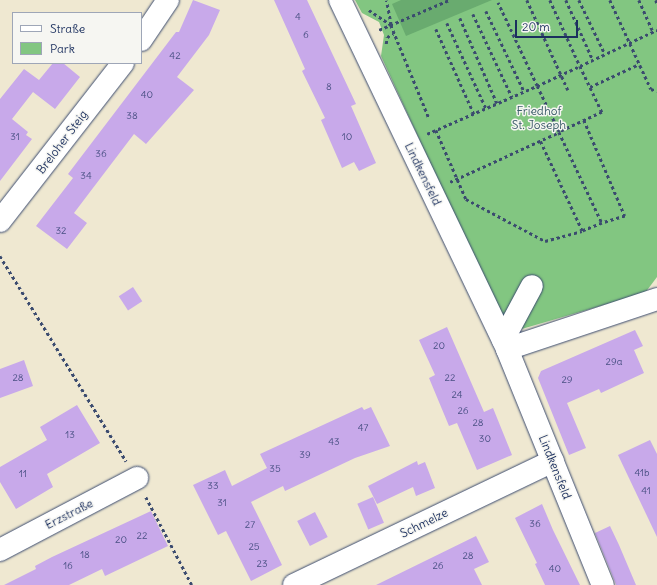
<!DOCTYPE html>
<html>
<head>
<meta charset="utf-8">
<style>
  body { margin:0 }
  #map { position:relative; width:657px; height:585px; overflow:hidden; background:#efe8d1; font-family:Delius,sans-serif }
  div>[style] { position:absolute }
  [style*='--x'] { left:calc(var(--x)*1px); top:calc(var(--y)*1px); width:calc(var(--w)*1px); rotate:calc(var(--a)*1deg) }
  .green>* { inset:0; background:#82c681 }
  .forest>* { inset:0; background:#69ab6f }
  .building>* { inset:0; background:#c8a9ea; transform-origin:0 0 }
  .path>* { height:2.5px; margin-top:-1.25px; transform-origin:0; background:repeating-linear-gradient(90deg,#3b4b6f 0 3px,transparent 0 6px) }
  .roads { filter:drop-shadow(0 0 1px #3b4b6f) drop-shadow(0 0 1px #3b4b6f) }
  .minor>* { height:22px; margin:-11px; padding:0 11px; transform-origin:11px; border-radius:11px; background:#fff }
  span { translate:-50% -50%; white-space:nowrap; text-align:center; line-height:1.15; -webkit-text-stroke:3px #f6f6f2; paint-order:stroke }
  .number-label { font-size:10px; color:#464e81 }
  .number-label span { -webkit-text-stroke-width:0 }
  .park-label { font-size:12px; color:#3a5c68 }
  .street-label { font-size:12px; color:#1b2f5e }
  .legend { position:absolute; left:12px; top:12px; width:130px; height:52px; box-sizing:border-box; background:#f6f6f2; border:1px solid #9ea6b7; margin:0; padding:5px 7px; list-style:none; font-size:12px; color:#1b2f5e }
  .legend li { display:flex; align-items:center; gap:8px; height:20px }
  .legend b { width:20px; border:1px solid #9ea6b7 }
  .scale { position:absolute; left:515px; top:20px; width:63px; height:18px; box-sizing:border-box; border:2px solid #1b2f5e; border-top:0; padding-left:5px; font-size:12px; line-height:14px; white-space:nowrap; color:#1b2f5e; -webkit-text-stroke:3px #f6f6f2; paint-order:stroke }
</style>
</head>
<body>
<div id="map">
  <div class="green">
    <i style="clip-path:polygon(355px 0,657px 0,657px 277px,645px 293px,508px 333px,381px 56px,384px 35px,379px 22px,362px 13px)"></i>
  </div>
  <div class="forest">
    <i style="clip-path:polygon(401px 0,492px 0,406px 36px,392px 4px)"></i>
  </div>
  <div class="building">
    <i style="clip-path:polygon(193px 0,220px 10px,209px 35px,177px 77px,194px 90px,146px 144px,134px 134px,74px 213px,87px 223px,67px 249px,36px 226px,73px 178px,68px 174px,176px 32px,179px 32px)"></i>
    <i style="clip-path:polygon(274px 0,307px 0,356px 104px,351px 106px,376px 163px,359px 171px,354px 162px,342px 168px,321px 120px,325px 118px,302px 71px,305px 69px)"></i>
    <i style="clip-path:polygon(53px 63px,63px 63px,80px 77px,55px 109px,33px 92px,12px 119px,28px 132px,26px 135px,32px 139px,0 181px,0 99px,24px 69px,39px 80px)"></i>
    <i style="left:133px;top:287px;width:17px;height:17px;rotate:57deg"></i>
    <i style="clip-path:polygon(447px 327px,484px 412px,493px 408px,512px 455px,477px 470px,457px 423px,449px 426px,429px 378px,435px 375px,419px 340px)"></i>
    <i style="clip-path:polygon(635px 330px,643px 346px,634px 350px,644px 373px,601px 393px,599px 389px,567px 403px,586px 448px,569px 455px,538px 378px,541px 371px)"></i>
    <i style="clip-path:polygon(24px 360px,33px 386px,0 398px,0 369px)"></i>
    <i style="clip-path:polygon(77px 405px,100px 443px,47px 474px,53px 487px,16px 509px,0 482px,0 467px,47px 440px,40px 427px)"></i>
    <i style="clip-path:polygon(362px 407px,364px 410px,371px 407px,390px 446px,355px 458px,285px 491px,283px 486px,251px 502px,282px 565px,251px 581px,226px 531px,218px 535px,193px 485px,225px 470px,232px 486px,267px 468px,260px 454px)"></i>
    <i style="clip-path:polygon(650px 440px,657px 454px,657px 537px,618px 455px)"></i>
    <i style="clip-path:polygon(417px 461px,418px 465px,425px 462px,435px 488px,416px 496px,413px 487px,377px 504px,368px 486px)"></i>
    <i style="left:373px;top:497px;width:28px;height:17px;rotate:67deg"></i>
    <i style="clip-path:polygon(542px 504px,553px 530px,580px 585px,545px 585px,535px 564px,537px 563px,515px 518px)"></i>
    <i style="clip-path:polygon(151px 511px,168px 546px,105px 576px,102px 569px,69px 585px,4px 585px,36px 569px,35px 566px,52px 557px)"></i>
    <i style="left:315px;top:512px;width:28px;height:20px;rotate:63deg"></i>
    <i style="clip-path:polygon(610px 526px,619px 545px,636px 585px,616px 585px,615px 582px,595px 533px)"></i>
    <i style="clip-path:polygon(476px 536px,489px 562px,474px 569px,482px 585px,376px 585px)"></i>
  </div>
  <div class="path">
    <i style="--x:527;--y:0;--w:99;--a:65.5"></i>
    <i style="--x:550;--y:0;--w:72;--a:65.6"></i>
    <i style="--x:580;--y:66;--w:85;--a:-25.1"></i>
    <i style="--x:566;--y:0;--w:66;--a:65.8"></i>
    <i style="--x:579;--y:0;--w:60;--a:64.3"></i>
    <i style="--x:610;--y:0;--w:98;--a:65.3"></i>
    <i style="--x:651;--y:89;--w:6;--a:18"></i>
    <i style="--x:639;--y:0;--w:35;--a:66"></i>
    <i style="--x:656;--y:0;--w:3;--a:72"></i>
    <i style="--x:369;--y:10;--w:27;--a:34"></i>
    <i style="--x:391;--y:25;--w:25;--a:-101"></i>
    <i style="--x:486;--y:11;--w:89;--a:64.6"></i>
    <i style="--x:473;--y:14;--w:92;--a:64.8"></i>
    <i style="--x:460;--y:18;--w:93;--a:66.5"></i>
    <i style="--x:447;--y:23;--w:94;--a:65.4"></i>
    <i style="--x:391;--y:25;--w:100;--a:67.8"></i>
    <i style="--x:436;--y:29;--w:93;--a:65.9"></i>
    <i style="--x:379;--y:30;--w:76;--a:-23.2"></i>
    <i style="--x:386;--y:44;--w:7;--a:-82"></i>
    <i style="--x:387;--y:37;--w:7;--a:-27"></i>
    <i style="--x:580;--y:66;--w:51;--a:64.4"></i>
    <i style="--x:602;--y:112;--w:47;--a:155.1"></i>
    <i style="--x:559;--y:132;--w:51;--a:-115.6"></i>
    <i style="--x:537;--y:86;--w:47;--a:-24.9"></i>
    <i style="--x:590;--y:87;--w:54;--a:-25.1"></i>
    <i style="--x:584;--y:120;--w:104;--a:66.9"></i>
    <i style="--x:625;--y:216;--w:24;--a:163"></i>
    <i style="--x:436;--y:130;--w:75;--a:66.5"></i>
    <i style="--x:466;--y:199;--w:89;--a:28"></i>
    <i style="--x:545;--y:241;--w:38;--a:-15"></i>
    <i style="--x:427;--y:134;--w:120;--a:-23.6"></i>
    <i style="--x:537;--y:86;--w:92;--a:-115.2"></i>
    <i style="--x:450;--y:182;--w:120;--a:-24.6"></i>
    <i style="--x:559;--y:132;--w:101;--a:64.7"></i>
    <i style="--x:602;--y:223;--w:22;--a:158"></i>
    <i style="--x:582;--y:231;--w:99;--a:-115"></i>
    <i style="--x:0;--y:256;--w:241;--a:58.4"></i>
    <i style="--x:146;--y:497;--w:99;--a:62.4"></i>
  </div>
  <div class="roads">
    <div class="minor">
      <i style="--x:340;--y:0;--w:387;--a:64.4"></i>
      <i style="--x:507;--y:349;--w:255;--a:67.9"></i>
      <i style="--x:141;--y:40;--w:48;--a:-56"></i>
      <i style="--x:0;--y:221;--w:200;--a:-52.1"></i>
      <i style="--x:503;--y:340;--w:61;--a:-61.8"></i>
      <i style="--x:507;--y:349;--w:158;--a:-18.4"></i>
      <i style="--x:0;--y:550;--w:155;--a:-27.7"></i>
      <i style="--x:294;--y:585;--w:287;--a:-25.6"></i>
    </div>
  </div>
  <div class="number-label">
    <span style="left:298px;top:17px">4</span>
    <span style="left:306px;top:35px">6</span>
    <span style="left:175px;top:56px">42</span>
    <span style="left:329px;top:87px">8</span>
    <span style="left:147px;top:95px">40</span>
    <span style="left:132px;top:116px">38</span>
    <span style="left:15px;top:137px">31</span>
    <span style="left:347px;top:137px">10</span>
    <span style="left:101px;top:154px">36</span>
    <span style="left:86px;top:176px">34</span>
    <span style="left:61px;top:231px">32</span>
    <span style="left:439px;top:346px">20</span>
    <span style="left:614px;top:362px">29a</span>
    <span style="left:18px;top:378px">28</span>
    <span style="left:450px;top:378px">22</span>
    <span style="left:567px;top:380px">29</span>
    <span style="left:457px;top:395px">24</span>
    <span style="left:463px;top:411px">26</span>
    <span style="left:478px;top:423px">28</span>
    <span style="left:363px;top:428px">47</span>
    <span style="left:70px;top:435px">13</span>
    <span style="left:485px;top:439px">30</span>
    <span style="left:334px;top:442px">43</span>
    <span style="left:305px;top:455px">39</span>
    <span style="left:275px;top:469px">35</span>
    <span style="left:642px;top:473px">41b</span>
    <span style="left:23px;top:474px">11</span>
    <span style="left:213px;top:486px">33</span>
    <span style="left:646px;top:491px">41</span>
    <span style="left:222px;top:503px">31</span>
    <span style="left:535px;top:524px">36</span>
    <span style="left:250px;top:525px">27</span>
    <span style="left:142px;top:536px">22</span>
    <span style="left:121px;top:540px">20</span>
    <span style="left:254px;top:547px">25</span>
    <span style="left:85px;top:555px">18</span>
    <span style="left:468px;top:556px">28</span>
    <span style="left:262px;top:564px">23</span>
    <span style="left:68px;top:566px">16</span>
    <span style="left:438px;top:566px">26</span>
    <span style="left:555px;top:569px">40</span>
  </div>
  <div class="park-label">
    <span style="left:539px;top:118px">Friedhof<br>St. Joseph</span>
  </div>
  <div class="street-label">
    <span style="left:62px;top:142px;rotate:-53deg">Breloher Steig</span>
    <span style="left:423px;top:174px;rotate:64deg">Lindkensfeld</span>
    <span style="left:555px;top:467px;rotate:68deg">Lindkensfeld</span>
    <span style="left:69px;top:514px;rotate:-27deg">Erzstraße</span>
    <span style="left:424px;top:523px;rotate:-26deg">Schmelze</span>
  </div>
  <ul class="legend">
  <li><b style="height:5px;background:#fff"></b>Straße</li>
  <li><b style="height:11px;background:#82c681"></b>Park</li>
  </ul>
  <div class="scale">20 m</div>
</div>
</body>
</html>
